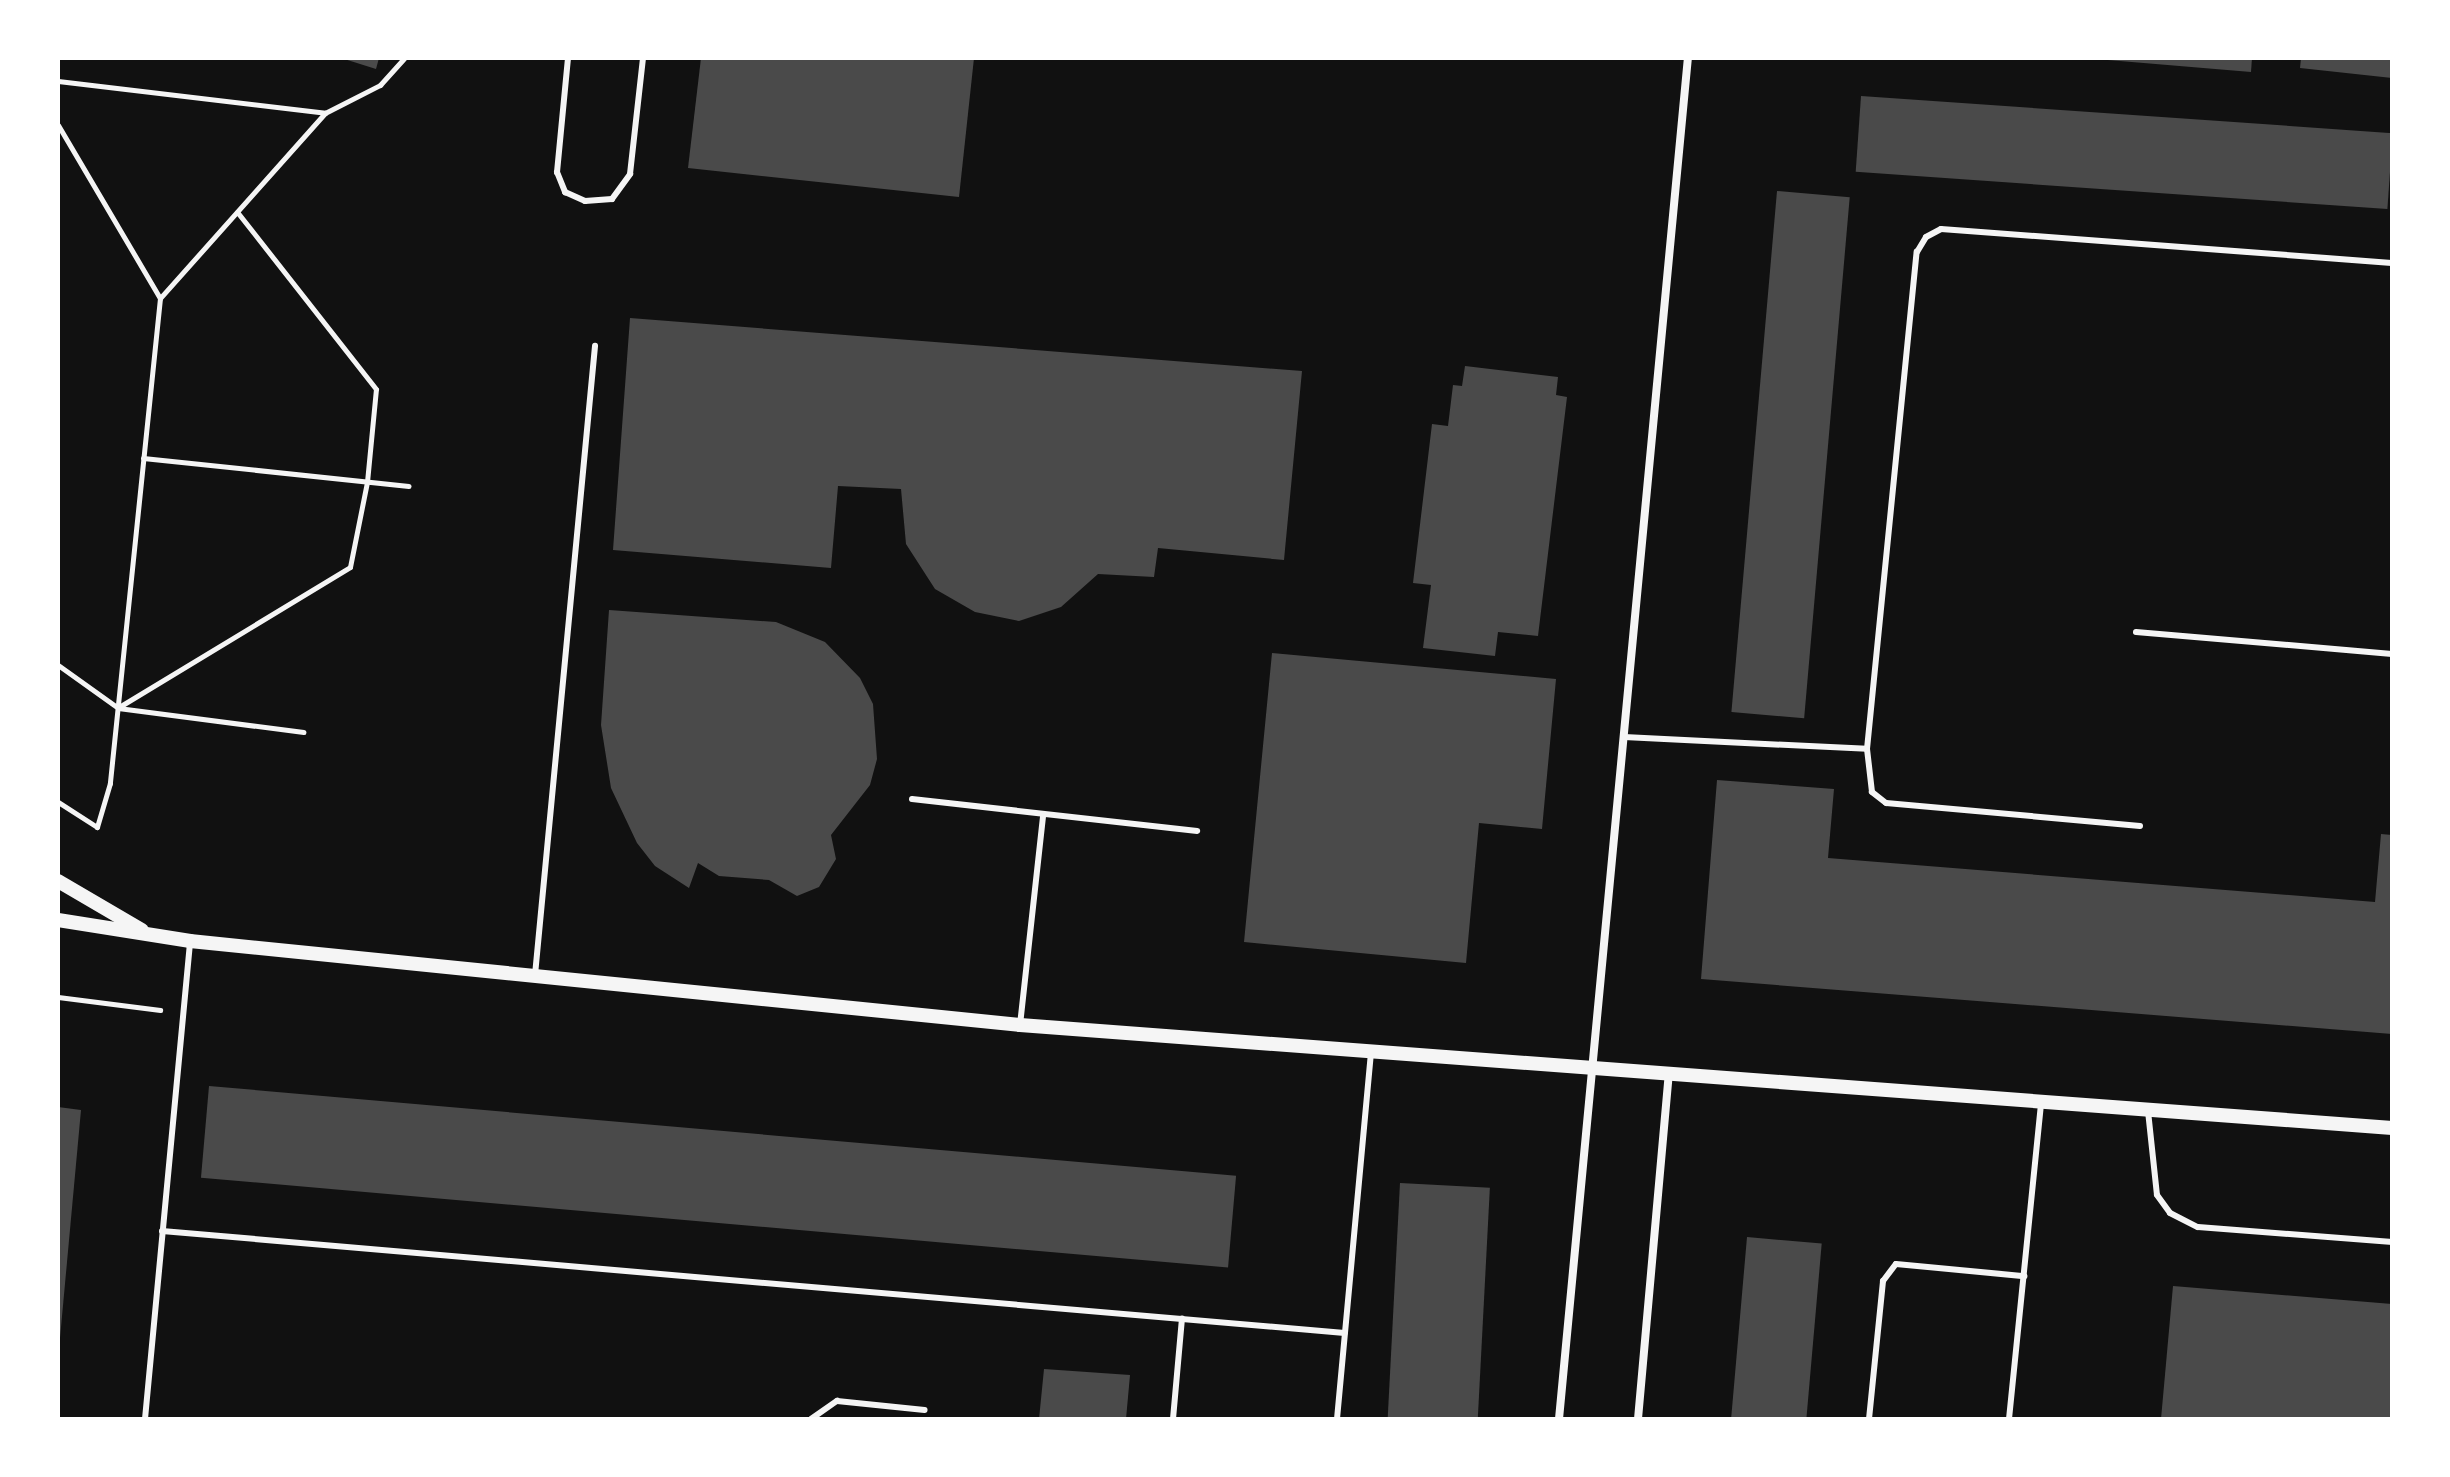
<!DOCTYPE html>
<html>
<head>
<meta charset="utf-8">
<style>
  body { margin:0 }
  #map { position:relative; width:2450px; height:1477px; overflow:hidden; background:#111; font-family:"Roboto Serif",serif }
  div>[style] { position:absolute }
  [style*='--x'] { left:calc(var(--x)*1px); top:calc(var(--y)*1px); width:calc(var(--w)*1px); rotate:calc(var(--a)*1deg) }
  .building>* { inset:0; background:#4a4a4a; transform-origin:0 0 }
  .path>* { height:5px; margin:-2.5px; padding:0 2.5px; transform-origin:2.5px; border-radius:2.5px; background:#f5f5f5 }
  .service>* { height:6px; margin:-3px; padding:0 3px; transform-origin:3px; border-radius:3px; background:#f5f5f5 }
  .minor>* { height:8px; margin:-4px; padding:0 4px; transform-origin:4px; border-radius:4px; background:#f5f5f5 }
  .tertiary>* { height:14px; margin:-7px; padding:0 7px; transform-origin:7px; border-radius:7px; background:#f5f5f5 }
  span { translate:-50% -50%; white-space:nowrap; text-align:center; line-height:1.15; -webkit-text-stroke:7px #fff; paint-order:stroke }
  .frame { position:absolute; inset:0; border:60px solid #fff; pointer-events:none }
</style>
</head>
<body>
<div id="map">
  <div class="building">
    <i style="clip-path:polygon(341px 58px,379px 58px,376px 69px)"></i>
    <i style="clip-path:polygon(701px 58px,974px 58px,959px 197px,688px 168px)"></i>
    <i style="clip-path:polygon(2084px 58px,2252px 58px,2251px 72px)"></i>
    <i style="clip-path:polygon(2301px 58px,2392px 58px,2392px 78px,2300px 68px)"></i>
    <i style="left:1861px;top:96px;width:533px;height:76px;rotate:4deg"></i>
    <i style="left:1777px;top:191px;width:73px;height:523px;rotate:5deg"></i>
    <i style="clip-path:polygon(630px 318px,1302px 371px,1284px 560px,1158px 548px,1154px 577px,1098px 574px,1061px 607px,1019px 621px,975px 612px,935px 589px,906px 544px,901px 489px,838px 486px,831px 568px,613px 550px)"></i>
    <i style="clip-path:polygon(1465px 366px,1558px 377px,1556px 395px,1567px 397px,1538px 636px,1498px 632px,1495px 656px,1423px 648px,1431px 585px,1413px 583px,1432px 424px,1448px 426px,1453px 385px,1462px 386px)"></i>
    <i style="clip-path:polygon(609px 610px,776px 622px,825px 642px,860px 678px,873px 704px,877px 759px,870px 785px,831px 835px,836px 859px,819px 887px,797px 896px,769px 880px,719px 876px,698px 863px,689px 888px,655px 866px,637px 843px,611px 788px,601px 725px)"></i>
    <i style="clip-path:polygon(1272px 653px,1556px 679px,1542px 829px,1479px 823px,1466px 963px,1244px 942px)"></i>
    <i style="clip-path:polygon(1717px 780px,1834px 789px,1828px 858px,2375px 902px,2381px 834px,2392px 835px,2392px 1034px,1701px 979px)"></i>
    <i style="left:209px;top:1086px;width:1031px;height:92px;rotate:5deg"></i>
    <i style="clip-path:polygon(58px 1107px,81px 1110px,60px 1338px,58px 1338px)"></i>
    <i style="left:1400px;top:1183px;width:90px;height:237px;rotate:3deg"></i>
    <i style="left:1747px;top:1237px;width:75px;height:183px;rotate:5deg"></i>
    <i style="clip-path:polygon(2173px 1286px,2392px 1304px,2392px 1419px,2161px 1419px)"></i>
    <i style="clip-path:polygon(1044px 1369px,1130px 1375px,1126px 1419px,1039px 1419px)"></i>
  </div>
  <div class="path">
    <i style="--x:58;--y:81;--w:269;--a:6.8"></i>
    <i style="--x:325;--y:113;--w:248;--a:131.7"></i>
    <i style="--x:325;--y:113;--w:62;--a:-27"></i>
    <i style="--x:380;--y:85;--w:36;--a:-48"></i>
    <i style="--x:58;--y:125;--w:201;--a:59.5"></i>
    <i style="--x:160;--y:298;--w:488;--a:95.9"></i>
    <i style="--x:110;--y:783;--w:46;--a:106.5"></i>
    <i style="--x:97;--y:827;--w:46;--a:-147.3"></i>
    <i style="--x:143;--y:458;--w:267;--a:6"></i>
    <i style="--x:58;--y:665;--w:74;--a:35.6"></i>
    <i style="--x:118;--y:708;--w:187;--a:7.4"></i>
    <i style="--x:119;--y:707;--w:270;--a:-31.2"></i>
    <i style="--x:350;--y:567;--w:87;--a:-78.7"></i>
    <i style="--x:367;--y:482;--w:93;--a:-84.5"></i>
    <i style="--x:376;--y:389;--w:225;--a:-128.1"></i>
    <i style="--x:58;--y:997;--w:103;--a:7.3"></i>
  </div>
  <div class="service">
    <i style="--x:568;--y:58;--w:115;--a:95.5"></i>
    <i style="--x:557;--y:172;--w:22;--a:68"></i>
    <i style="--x:565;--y:192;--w:22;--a:24"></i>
    <i style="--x:585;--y:201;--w:27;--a:-4"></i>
    <i style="--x:612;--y:199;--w:31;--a:-54"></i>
    <i style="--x:630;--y:174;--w:117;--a:-83.6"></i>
    <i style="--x:2136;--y:632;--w:257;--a:4.9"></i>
    <i style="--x:1624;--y:737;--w:243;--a:2.8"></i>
    <i style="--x:912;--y:799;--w:287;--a:6.4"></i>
    <i style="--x:2140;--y:826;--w:255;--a:-174.8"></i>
    <i style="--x:1886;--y:803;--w:18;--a:-142"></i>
    <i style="--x:1872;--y:792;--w:43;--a:-96.6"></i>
    <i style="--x:1867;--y:749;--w:500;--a:-84.3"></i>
    <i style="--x:1917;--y:252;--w:17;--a:-59"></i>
    <i style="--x:1926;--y:237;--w:17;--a:-28"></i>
    <i style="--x:1941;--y:229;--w:452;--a:4.3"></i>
    <i style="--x:535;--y:975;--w:632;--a:-84.55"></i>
    <i style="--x:1020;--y:1025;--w:211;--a:-83.7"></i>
    <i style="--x:2148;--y:1111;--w:84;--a:83.9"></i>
    <i style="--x:2157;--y:1195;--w:22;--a:54"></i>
    <i style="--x:2170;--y:1213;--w:31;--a:27"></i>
    <i style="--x:2198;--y:1227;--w:195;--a:4.4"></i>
    <i style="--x:162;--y:1231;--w:1187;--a:4.93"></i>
    <i style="--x:145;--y:1419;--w:480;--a:-84.6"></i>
    <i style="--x:811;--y:1419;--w:32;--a:-35"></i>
    <i style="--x:837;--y:1401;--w:88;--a:5.8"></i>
    <i style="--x:1173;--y:1419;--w:101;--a:-84.9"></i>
    <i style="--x:1337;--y:1419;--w:369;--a:-84.7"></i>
    <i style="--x:1869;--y:1419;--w:139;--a:-84.2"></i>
    <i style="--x:1883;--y:1281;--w:21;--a:-53"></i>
    <i style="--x:1896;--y:1264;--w:129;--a:5.4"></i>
    <i style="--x:2009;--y:1419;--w:317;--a:-84.2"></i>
  </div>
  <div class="minor">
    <i style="--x:1559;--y:1419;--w:1367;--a:-84.59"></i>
    <i style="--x:1638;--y:1419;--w:345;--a:-84.9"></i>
  </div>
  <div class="tertiary">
    <i style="--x:58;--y:881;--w:97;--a:30.3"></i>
    <i style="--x:58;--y:920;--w:134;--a:9"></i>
    <i style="--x:190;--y:941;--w:834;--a:5.78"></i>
    <i style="--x:1020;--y:1025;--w:1376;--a:4.29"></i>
  </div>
  <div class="frame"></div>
</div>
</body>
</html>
